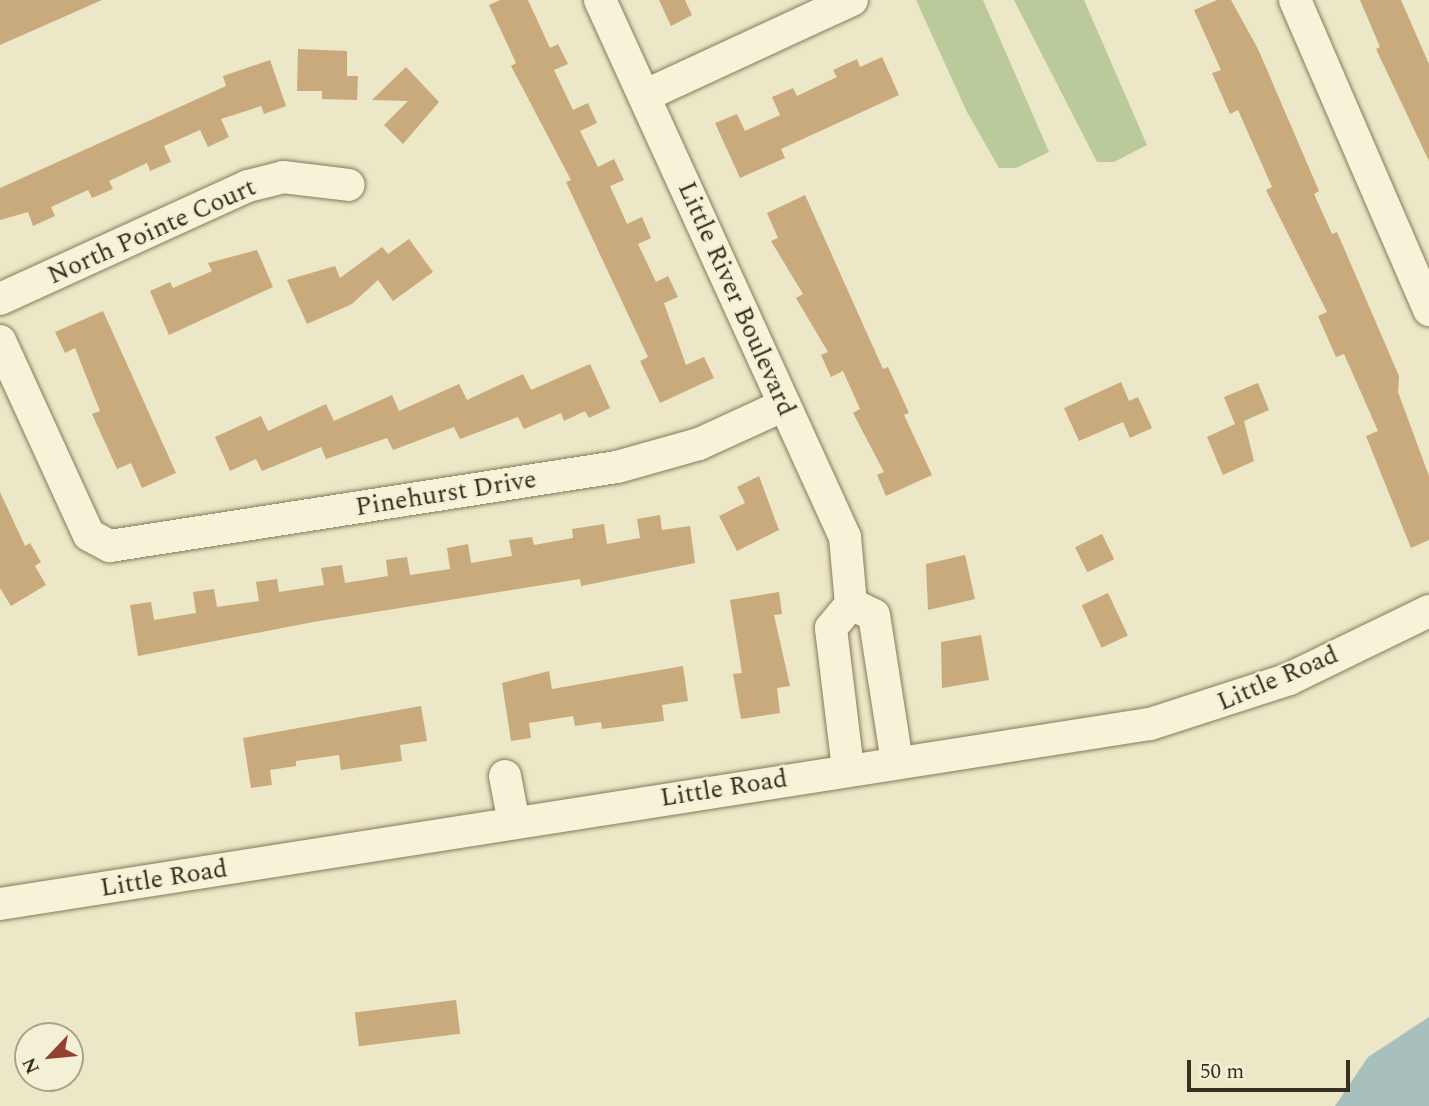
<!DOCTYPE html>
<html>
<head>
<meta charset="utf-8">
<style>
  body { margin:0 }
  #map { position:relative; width:1429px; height:1106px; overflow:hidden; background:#ece7c6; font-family:Spectral,serif }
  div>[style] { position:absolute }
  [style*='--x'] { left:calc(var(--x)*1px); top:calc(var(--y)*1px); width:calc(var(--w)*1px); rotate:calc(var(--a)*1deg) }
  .green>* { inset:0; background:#bbca9a }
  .water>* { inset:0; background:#a7c0bd }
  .building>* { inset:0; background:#c8aa7d; transform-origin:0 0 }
  .roads { filter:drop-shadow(0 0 2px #867a5c) drop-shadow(0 0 2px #867a5c) }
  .minor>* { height:32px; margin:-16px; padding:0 16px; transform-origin:16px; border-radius:16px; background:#f7f3d8 }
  span { translate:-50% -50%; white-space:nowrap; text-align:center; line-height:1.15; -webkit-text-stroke:5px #f4f0d5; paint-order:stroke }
  .street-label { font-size:26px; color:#372f1f }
  .north { position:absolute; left:14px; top:1022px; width:70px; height:70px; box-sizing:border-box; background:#f4f0d5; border:2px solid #a8a38c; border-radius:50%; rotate:244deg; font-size:19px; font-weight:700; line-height:28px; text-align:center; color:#372f1f }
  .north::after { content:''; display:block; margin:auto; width:24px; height:32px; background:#924130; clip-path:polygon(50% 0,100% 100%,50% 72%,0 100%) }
  .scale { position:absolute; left:1187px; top:1060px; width:163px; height:32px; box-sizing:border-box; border:4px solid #372f1f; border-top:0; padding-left:9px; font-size:21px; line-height:24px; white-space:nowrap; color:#372f1f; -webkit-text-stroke:5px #f4f0d5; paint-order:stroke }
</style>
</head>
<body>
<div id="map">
  <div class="green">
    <i style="clip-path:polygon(916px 0,983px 0,1049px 152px,1016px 168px,999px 168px,967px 112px)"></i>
    <i style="clip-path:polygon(1014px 0,1084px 0,1147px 145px,1114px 162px,1097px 162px)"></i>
  </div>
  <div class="water">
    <i style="clip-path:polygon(1429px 1017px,1429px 1106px,1335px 1106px,1368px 1057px)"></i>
  </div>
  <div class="building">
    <i style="clip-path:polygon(0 0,102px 0,0 45px)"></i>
    <i style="clip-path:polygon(500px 0,528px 0,550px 48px,558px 44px,568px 64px,554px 70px,573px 110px,588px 103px,597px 123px,580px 131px,598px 167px,614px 159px,624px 180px,610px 186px,627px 224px,642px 217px,651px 238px,638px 244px,656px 282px,668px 276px,678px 297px,664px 303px,686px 365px,704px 357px,714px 378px,660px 403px,640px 361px,648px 357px,566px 182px,571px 180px,511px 66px,516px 63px,489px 5px)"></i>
    <i style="clip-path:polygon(659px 0,685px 0,692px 15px,671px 26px)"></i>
    <i style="clip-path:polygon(1217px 0,1231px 0,1258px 49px,1319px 191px,1314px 194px,1332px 234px,1337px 232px,1399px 376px,1398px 392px,1429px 476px,1429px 540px,1411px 548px,1366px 436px,1378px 431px,1344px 354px,1336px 357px,1318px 316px,1327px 312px,1266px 190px,1272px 187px,1238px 110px,1230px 114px,1212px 73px,1221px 70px,1194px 10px)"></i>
    <i style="clip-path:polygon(1360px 0,1401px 0,1429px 64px,1429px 161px,1376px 49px,1380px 47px)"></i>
    <i style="clip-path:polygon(298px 49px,347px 51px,347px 76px,358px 76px,357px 100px,322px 99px,322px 91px,297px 91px)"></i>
    <i style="clip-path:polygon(882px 57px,899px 95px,781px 149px,785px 158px,740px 178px,715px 123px,737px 114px,745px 131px,780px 115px,772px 97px,793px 88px,797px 96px,837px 77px,833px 70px,857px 59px,860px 67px)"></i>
    <i style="clip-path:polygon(270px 60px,286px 106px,264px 114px,261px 106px,221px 119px,229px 137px,208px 147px,200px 130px,164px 146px,171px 162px,150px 171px,147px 163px,109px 181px,113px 189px,92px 198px,88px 190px,51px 207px,55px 216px,33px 226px,28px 212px,0 220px,0 188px,226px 86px,223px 76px)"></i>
    <i style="clip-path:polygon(406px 67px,439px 102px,403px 144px,384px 125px,408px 101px,372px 100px)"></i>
    <i style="clip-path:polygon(805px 195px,883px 369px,888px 367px,909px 413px,904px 415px,932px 475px,886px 496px,877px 475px,884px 472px,853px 413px,860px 409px,843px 371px,831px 377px,821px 355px,828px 352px,796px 298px,803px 294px,771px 241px,778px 238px,767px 213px)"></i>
    <i style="clip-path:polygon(409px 239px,433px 272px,393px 301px,378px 280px,352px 304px,307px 324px,287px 280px,335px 266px,340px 278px,382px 247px,388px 254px)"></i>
    <i style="clip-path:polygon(257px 250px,273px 287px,169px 335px,150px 291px,170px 282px,173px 288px,212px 271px,208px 263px)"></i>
    <i style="clip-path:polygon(103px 311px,176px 473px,142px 488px,131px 463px,117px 469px,92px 414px,100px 411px,75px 348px,65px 353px,55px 332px)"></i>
    <i style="clip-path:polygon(590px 364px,610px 408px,589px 418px,585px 411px,564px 421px,561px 413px,524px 429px,518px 417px,460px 439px,454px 427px,393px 450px,387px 438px,326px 459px,321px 447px,262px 471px,256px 459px,230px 471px,215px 437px,261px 416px,268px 431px,326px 404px,334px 421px,392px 395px,399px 411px,459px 384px,467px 400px,523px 374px,531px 390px)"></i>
    <i style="clip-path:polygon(1121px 382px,1129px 401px,1138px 397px,1152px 428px,1130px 438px,1123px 422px,1079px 441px,1064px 408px)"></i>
    <i style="clip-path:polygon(1258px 383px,1269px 410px,1244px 421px,1254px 461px,1223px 475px,1207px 437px,1235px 424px,1224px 397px)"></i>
    <i style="clip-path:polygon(759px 476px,779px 530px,737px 551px,719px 516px,745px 503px,737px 487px)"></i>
    <i style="clip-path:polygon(0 492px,25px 546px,30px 543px,41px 562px,35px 566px,46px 585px,11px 606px,0 588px)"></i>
    <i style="clip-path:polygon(660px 515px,662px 530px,690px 526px,695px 563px,581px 586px,580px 579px,313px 622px,138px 656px,130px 605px,151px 602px,154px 620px,196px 613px,193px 592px,214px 589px,217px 607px,259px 601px,256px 582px,277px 579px,279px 592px,324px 585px,321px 568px,342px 565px,345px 583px,388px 576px,386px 560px,407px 557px,410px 575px,450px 569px,447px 548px,468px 544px,471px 563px,512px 556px,509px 540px,532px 537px,534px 545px,573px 538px,572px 529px,604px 524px,607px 544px,640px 538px,637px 519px)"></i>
    <i style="left:1102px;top:534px;width:28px;height:30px;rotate:64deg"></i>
    <i style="clip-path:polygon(965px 555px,975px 599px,928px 610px,926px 564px)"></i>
    <i style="clip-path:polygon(779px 592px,782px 614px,774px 615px,790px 686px,777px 688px,780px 713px,741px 719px,733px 674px,742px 673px,730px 600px)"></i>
    <i style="left:1108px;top:593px;width:47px;height:29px;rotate:65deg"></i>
    <i style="clip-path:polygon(981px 635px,989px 680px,942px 688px,941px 642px)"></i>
    <i style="clip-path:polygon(683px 666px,688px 701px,662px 705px,664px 721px,602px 729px,601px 722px,575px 726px,573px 716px,529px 723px,531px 738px,511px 741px,502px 683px,549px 671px,552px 689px)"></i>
    <i style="clip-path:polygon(421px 706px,427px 741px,400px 745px,402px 761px,341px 770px,339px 755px,296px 761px,296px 766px,270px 770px,272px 785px,251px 788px,243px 738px)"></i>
    <i style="left:456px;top:1000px;width:34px;height:102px;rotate:83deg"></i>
  </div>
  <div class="roads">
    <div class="minor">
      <i style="--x:600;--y:0;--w:590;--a:65.48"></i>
      <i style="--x:845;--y:537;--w:67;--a:84.9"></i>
      <i style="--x:1295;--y:0;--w:338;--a:66.6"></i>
      <i style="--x:644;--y:96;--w:229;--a:-24.8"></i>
      <i style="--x:0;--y:299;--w:273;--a:-24.5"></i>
      <i style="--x:248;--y:186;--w:36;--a:-14"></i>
      <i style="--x:283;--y:177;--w:66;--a:6.9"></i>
      <i style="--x:0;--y:341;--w:213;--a:65.4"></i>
      <i style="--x:89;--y:535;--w:24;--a:28"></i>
      <i style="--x:110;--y:546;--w:513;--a:-8.86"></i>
      <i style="--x:617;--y:467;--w:85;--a:-15.7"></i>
      <i style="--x:699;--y:444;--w:94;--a:-24.6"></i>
      <i style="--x:848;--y:769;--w:142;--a:-96.9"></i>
      <i style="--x:831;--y:628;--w:31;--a:-50"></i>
      <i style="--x:851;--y:604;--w:25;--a:26"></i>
      <i style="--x:874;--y:615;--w:149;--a:81.1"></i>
      <i style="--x:505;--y:776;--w:48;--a:79.2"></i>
      <i style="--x:0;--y:904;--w:1164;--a:-8.9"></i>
      <i style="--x:1150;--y:724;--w:146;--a:-17.9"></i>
      <i style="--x:1289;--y:679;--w:156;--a:-25.9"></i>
    </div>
  </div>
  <div class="street-label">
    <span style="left:152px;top:232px;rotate:-24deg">North Pointe Court</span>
    <span style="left:736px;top:299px;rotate:66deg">Little River Boulevard</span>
    <span style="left:446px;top:494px;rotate:-9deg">Pinehurst Drive</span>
    <span style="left:1278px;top:679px;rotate:-23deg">Little Road</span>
    <span style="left:724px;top:789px;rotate:-9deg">Little Road</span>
    <span style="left:164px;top:879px;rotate:-9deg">Little Road</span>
  </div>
  <div class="north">N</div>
  <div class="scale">50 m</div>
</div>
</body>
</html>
